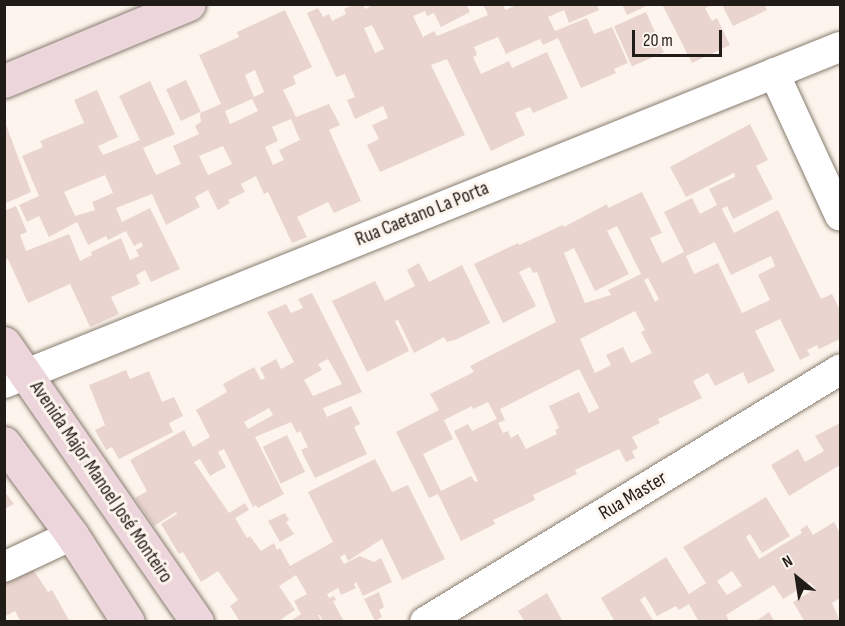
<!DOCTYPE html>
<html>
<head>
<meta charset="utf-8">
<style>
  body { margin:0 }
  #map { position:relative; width:845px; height:626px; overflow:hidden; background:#fdf5ed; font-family:"Sofia Sans Condensed",sans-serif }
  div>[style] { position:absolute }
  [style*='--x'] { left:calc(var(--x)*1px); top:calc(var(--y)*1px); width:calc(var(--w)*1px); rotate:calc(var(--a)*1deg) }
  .building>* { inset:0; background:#e9d4cf; transform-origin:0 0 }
  .roads { filter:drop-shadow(0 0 2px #887c6f) drop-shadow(0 0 2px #887c6f) }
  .street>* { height:30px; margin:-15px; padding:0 15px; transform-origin:15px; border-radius:15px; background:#fff }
  .secondary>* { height:33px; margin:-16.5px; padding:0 16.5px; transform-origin:16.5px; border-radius:16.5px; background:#ecd6dc }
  span { translate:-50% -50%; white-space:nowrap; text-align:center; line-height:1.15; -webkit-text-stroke:6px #fdf5ed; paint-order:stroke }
  .street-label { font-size:20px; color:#211c17 }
  .frame { position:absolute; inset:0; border:6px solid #211c17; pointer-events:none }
  .north { position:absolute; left:767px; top:548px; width:60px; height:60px; -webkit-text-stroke:4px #fdf5ed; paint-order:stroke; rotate:330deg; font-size:16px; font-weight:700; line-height:24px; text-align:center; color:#211c17 }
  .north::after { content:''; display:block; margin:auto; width:21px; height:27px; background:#211c17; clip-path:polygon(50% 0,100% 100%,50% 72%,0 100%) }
  .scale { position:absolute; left:632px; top:30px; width:90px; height:27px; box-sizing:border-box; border:3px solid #211c17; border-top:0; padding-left:8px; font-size:18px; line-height:21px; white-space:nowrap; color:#211c17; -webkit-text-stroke:4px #fdf5ed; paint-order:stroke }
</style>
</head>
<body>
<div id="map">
  <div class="building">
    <i style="clip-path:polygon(evenodd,375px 4px,466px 4px,470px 12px,441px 27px,434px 13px,427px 16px,425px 11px,413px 16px,423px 37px,434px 31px,437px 36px,488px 15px,483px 4px,503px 4px,505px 10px,517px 5px,597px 5px,599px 10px,569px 23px,564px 10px,548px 17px,555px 31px,587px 18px,594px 34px,612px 27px,628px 63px,614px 69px,616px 73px,581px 88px,558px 38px,543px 45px,540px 39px,506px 54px,498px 37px,474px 47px,477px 55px,473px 57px,481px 74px,509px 61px,512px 68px,547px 52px,568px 98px,533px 113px,530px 107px,515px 113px,525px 135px,491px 151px,447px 59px,431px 65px,465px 135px,380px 172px,367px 145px,379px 139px,372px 125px,388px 118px,383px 106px,355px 119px,347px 100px,355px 97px,345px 74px,336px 77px,307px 13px,318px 8px,323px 17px,329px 14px,332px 21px,346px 14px,344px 9px,353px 5px,363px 5px,365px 9px,375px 4px,372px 25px,384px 49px,375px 53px,364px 28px,372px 25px)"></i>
    <i style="clip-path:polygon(622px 4px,651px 4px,627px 15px)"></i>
    <i style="clip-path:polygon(727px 4px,764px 4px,767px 10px,733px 26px,723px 7px)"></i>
    <i style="clip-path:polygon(666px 5px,712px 5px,705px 8px,712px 21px,717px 18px,730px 45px,692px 63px,663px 6px)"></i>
    <i style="clip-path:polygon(evenodd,285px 10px,312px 67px,293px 76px,296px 84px,283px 90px,296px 117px,329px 104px,340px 125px,329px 130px,361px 201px,334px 213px,328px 202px,297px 217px,307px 237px,292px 243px,268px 192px,264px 194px,256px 176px,241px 184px,245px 192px,228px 200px,230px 203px,218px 210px,208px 190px,195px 197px,200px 207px,166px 225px,152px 194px,116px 208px,122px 222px,150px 208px,180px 269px,151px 282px,145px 270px,136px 275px,140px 284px,111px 297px,119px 314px,90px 327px,70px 284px,28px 303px,8px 259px,4px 260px,4px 211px,16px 206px,27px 232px,20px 235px,26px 251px,69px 234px,80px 261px,92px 255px,91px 252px,121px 238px,130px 260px,139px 256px,136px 250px,143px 246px,141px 242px,134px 246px,126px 231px,108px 240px,106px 236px,88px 245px,77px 222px,49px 237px,39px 216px,27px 222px,19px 205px,39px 196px,22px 156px,43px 147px,40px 141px,84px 123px,74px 100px,97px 90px,118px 137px,98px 146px,103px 155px,140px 140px,119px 96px,150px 81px,175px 134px,143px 148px,156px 175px,181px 164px,173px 146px,199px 134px,195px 126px,201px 122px,200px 113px,221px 104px,199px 55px,239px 37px,237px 32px,285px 10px,255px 70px,264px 92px,254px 97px,245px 75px,255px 70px,285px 10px,252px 99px,258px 111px,230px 124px,225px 111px,252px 99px,285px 10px,291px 119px,300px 140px,279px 150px,284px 160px,273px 165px,265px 147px,278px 141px,272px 127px,291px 119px,285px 10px,223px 146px,232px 164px,208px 175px,199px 156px,223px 146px,285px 10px,105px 175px,113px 193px,92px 202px,95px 210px,75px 216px,64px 192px,105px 175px)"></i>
    <i style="left:646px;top:12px;width:44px;height:35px;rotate:66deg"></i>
    <i style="left:186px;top:80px;width:35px;height:22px;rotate:65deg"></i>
    <i style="clip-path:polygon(5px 122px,31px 192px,4px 204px)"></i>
    <i style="clip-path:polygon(evenodd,750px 124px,768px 160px,756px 166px,773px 199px,733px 219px,727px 206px,722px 209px,734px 233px,778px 210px,821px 299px,832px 294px,840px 310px,840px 339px,819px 349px,817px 345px,807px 350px,810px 355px,800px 360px,780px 319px,755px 331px,775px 371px,748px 384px,743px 372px,715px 386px,708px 373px,693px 381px,702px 398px,658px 419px,660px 423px,632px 437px,638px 448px,632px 451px,635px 458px,626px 462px,619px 449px,575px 470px,577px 474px,533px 495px,535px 500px,493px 520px,495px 524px,461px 541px,438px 494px,429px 498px,396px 432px,439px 410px,430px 394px,474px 372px,470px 366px,556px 322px,537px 272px,533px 273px,530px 267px,519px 272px,536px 306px,503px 323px,474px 264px,518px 243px,519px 245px,563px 225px,564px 227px,607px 204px,608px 208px,642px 192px,662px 233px,650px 238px,662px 263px,684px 252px,664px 212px,692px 198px,700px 214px,717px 205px,709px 189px,735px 177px,734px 173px,686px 197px,670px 167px,750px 124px,617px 226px,641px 274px,608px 290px,611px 295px,585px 303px,564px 253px,574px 248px,595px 291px,629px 274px,607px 231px,617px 226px,750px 124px,715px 242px,731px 275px,771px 256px,775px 266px,758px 275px,770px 300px,742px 313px,718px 263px,694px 274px,686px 256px,715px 242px,750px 124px,648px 278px,659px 299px,655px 302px,644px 280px,648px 278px,750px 124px,635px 311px,645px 330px,641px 332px,652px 353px,631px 363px,623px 347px,606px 355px,611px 365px,595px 373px,580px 339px,635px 311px,750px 124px,579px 369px,599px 408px,589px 413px,579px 392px,549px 406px,559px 428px,555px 430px,557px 434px,526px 449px,518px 434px,511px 438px,508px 431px,503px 433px,498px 423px,505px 420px,500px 409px,579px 369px,750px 124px,488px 402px,497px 419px,472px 431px,468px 424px,454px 431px,478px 481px,475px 482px,471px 476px,441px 491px,423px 454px,453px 439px,444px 420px,472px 406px,473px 409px,488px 402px)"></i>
    <i style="clip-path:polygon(419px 263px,429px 282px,462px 265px,490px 323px,457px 339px,447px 342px,444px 337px,414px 353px,398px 320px,395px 321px,409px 351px,367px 372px,332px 301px,375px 281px,385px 301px,415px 286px,407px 270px)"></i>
    <i style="clip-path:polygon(evenodd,312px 293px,362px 392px,323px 408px,327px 417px,351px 406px,360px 424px,354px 427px,367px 454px,315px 478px,301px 450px,308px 447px,300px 431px,297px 433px,291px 422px,255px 437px,284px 494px,258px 508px,256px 505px,253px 507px,224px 449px,218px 452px,226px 467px,210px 476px,200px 459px,194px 462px,229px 513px,245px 503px,249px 510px,235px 518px,247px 538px,250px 536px,261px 551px,274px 543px,277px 550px,280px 548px,290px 566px,333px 542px,308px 492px,375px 459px,392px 492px,408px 485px,445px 559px,402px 580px,382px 539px,348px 561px,345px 554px,340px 557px,344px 564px,360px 556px,374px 562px,381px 558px,392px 582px,363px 596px,356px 582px,354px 584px,356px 588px,341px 595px,338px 588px,327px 594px,329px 598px,334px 596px,336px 600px,333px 601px,344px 622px,323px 622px,320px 615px,318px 615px,322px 622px,289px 622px,301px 614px,294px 601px,307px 594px,296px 575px,279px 586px,295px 610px,277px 622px,240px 622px,230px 606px,238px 600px,218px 571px,201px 582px,183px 552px,179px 554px,161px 524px,177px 514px,176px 512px,154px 526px,135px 498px,147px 491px,130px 460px,184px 430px,193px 447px,210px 437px,196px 410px,227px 392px,223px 384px,254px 367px,261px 380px,265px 378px,260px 368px,276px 359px,281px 369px,294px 362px,267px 312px,286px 304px,291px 313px,303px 308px,298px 299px,312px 293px,328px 359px,342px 384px,313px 396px,304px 380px,322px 370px,318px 364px,328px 359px,312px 293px,269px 408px,273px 415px,248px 429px,244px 422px,269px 408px)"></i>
    <i style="clip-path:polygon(126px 370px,130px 379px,149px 371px,162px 402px,174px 397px,183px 416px,169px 423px,173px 432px,119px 459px,112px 447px,106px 450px,95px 430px,105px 425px,89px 385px)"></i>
    <i style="clip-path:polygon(840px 423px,840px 465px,789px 496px,771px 465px,798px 449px,805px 462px,824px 451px,815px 436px)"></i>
    <i style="left:287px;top:435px;width:41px;height:27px;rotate:64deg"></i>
    <i style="clip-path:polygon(4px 491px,14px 504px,4px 509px)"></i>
    <i style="clip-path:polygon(evenodd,766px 497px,790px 536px,762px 553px,750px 534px,746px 537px,759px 559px,802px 533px,800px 530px,807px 525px,813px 535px,834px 522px,840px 533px,840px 598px,832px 603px,840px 622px,805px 622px,793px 602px,815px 589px,810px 582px,783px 599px,774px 585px,726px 615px,730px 622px,699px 622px,689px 604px,679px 610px,676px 606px,657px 616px,645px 596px,640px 600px,654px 622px,615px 622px,601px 598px,666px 557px,689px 594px,706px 583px,683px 547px,766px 497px,732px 571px,742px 586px,727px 595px,717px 581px,732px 571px)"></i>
    <i style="clip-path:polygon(285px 513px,289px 520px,286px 522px,294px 534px,280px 542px,268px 521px)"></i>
    <i style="clip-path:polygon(28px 562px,48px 592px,52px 590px,70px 622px,21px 622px,15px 611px,4px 617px,4px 575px)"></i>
    <i style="clip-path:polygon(379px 592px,384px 607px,379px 610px,382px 617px,375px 621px,364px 599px)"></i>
    <i style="clip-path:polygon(547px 593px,563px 622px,525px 622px,518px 611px)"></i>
    <i style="clip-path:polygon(769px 612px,775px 622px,755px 622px)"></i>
  </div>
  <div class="roads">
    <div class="street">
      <i style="--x:774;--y:73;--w:157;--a:65.2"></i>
      <i style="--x:4;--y:383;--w:901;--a:-21.9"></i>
      <i style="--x:4;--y:567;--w:75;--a:-25.2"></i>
      <i style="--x:425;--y:622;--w:486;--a:-31.3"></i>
    </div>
    <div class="secondary">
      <i style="--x:4;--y:81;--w:200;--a:-22.6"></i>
      <i style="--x:4;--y:343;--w:339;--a:55.3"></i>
      <i style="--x:4;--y:443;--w:114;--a:53.5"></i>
      <i style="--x:72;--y:535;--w:103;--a:57.2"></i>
    </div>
  </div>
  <div class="street-label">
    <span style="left:422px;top:214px;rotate:-22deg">Rua Caetano La Porta</span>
    <span style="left:101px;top:482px;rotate:56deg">Avenida Major Manoel José Monteiro</span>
    <span style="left:633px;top:496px;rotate:-31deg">Rua Master</span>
  </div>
  <div class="frame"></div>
  <div class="north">N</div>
  <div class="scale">20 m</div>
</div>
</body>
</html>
